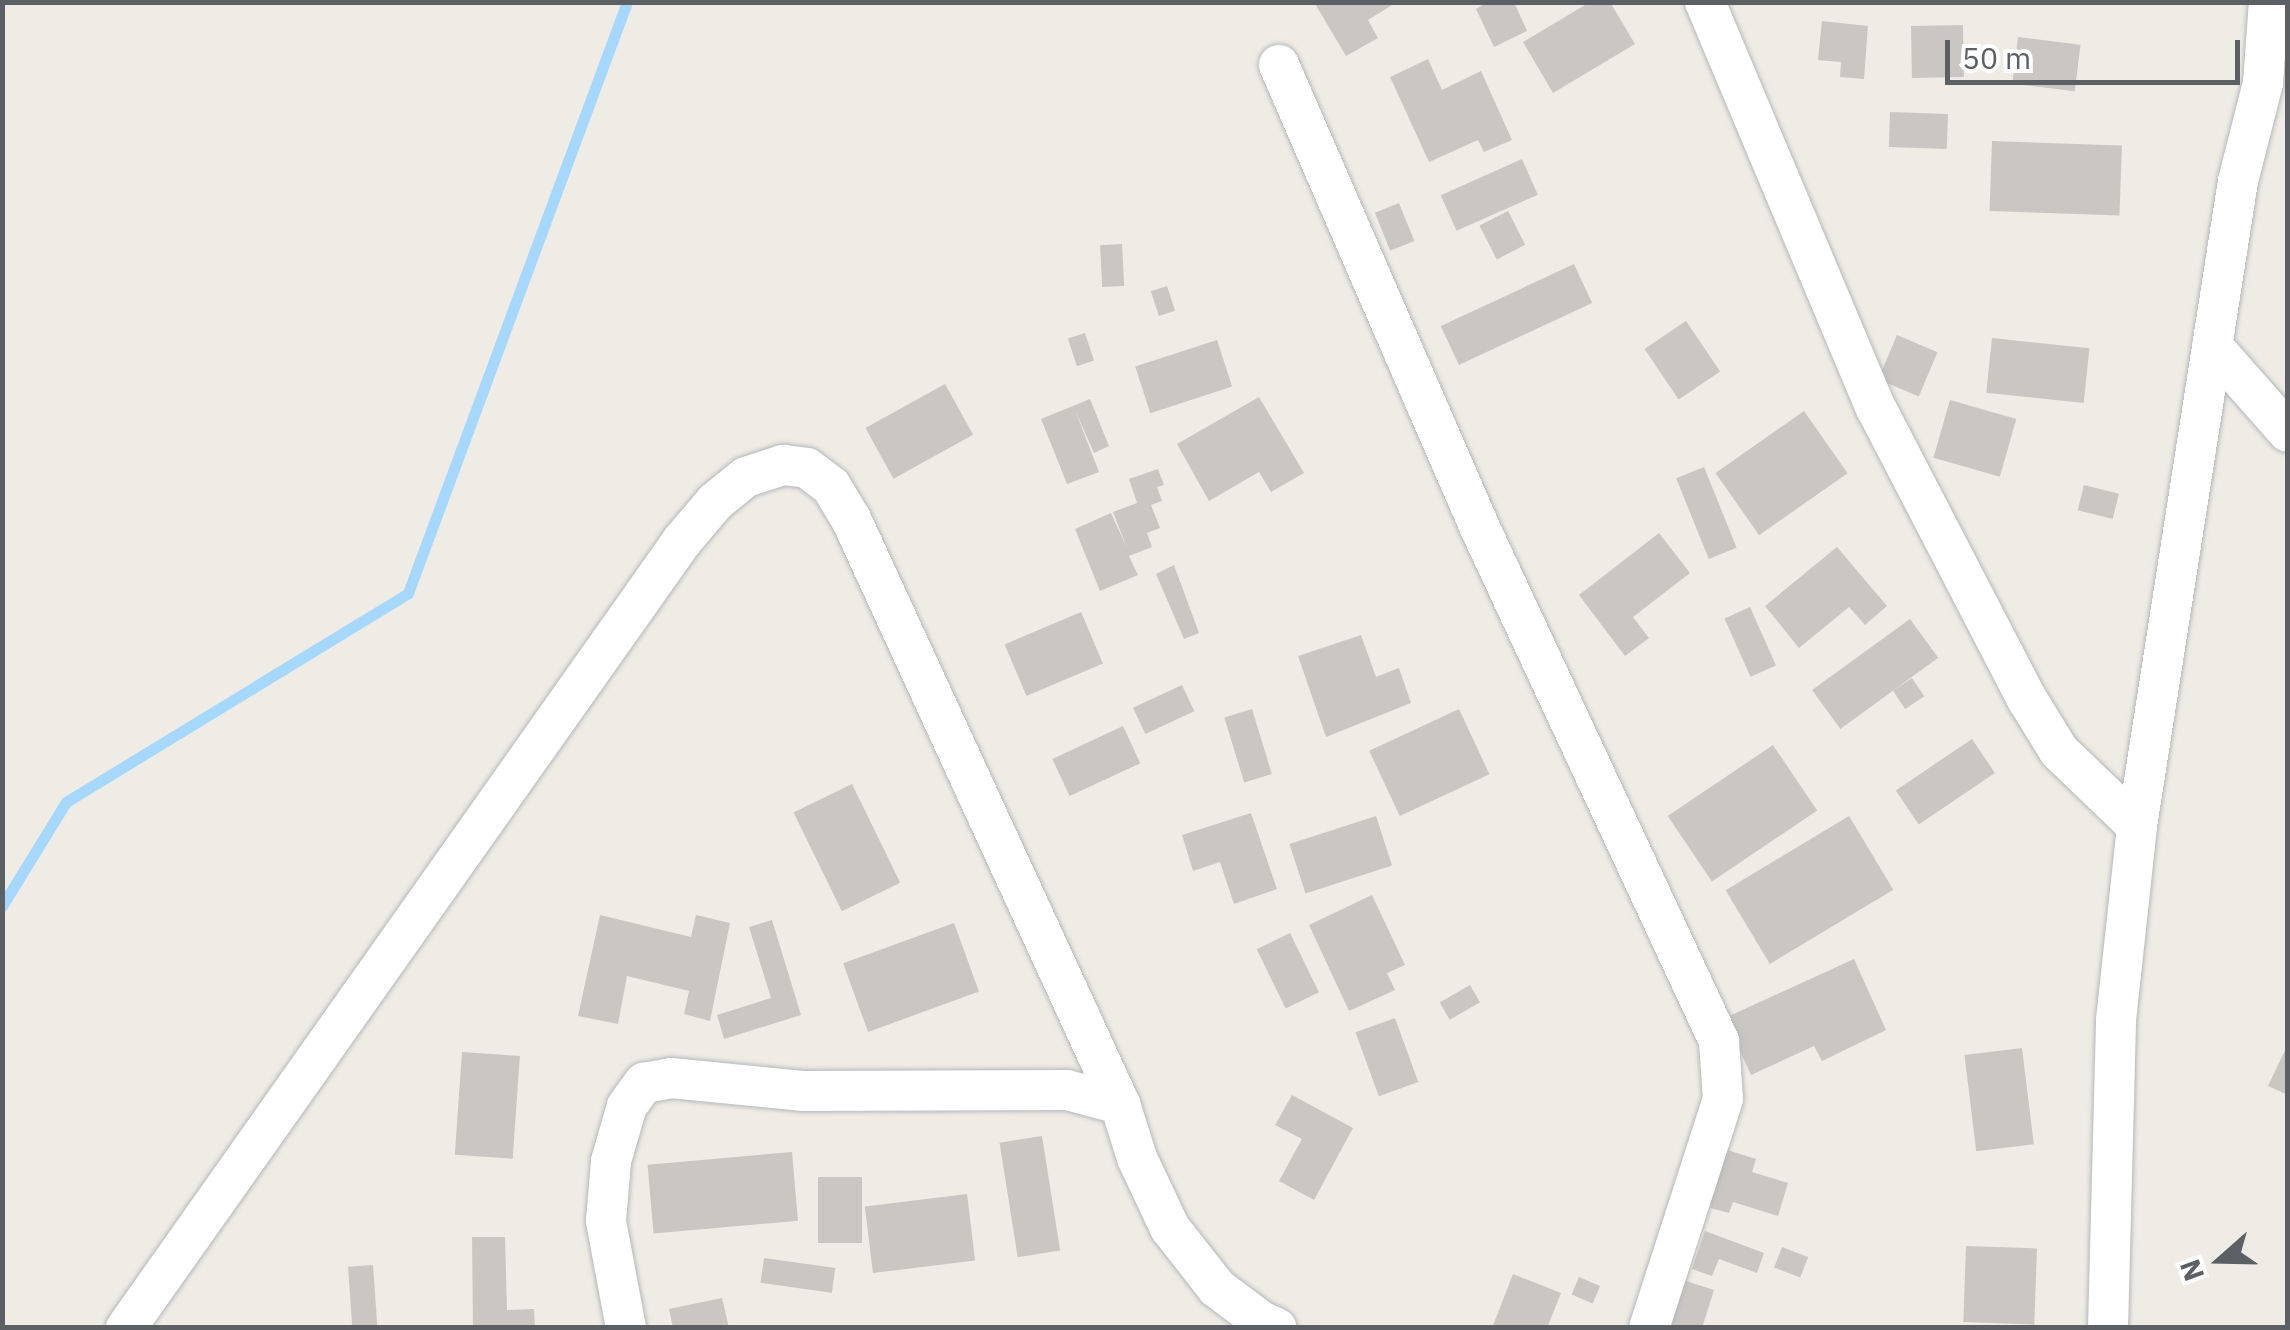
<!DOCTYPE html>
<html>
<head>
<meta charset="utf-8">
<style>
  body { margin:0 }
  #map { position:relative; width:2290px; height:1330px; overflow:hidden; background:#eeece4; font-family:"IBM Plex Sans",sans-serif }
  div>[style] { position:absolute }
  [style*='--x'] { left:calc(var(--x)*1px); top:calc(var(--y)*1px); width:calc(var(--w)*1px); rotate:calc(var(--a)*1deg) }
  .stream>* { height:11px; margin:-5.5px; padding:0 5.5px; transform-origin:5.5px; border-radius:5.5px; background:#a6d7fd }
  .building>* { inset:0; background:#cac7c2; transform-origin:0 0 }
  .roads { filter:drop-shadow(0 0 2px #b5b7bb) drop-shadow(0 0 2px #b5b7bb) }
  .minor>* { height:40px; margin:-20px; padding:0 20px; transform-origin:20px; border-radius:20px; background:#fff }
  span { translate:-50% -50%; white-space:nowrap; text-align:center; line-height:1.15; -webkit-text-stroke:8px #fff; paint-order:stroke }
  .frame { position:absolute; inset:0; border:5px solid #5c6065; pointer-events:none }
  .north { position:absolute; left:2170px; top:1210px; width:100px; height:100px; -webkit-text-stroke:8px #fff; paint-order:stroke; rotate:250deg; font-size:28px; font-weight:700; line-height:40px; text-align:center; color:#5c6065 }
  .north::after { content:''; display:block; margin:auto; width:35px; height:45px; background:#5c6065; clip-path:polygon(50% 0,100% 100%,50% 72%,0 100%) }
  .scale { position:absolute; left:1945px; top:40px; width:295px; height:45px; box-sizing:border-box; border:5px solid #5c6065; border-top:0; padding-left:12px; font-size:30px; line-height:35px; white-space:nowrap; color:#5c6065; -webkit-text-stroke:8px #fff; paint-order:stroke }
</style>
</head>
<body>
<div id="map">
  <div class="stream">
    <i style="--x:2;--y:906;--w:122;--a:-58.4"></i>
    <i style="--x:66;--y:802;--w:401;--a:-31.4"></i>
    <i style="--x:408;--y:593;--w:630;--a:-69.67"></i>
  </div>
  <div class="building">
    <i style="clip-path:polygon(1314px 2px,1397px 2px,1368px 20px,1378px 38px,1346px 56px)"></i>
    <i style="clip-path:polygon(1488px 2px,1514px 2px,1527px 31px,1494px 47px,1476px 9px)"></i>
    <i style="clip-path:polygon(1590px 2px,1610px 2px,1635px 44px,1553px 93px,1523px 42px)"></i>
    <i style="clip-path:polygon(1822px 21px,1868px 26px,1864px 79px,1840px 77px,1841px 62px,1818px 60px)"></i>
    <i style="left:1963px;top:25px;width:52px;height:52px;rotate:89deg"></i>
    <i style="left:2018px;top:37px;width:63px;height:47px;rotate:7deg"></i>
    <i style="clip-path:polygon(1428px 59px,1442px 90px,1481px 71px,1512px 140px,1484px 152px,1478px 140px,1429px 162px,1390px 77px)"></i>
    <i style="left:1890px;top:112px;width:58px;height:35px;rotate:2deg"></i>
    <i style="left:1992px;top:141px;width:130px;height:70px;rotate:2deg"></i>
    <i style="left:1522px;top:159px;width:39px;height:89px;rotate:66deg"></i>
    <i style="left:1399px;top:203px;width:41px;height:26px;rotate:68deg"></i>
    <i style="left:1508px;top:211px;width:38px;height:32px;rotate:63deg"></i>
    <i style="left:1122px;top:244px;width:42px;height:22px;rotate:87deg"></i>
    <i style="left:1574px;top:264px;width:43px;height:147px;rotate:65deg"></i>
    <i style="left:1167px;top:286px;width:26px;height:17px;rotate:72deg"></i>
    <i style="left:1686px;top:321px;width:61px;height:50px;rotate:56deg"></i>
    <i style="left:1085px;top:333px;width:29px;height:18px;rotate:72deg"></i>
    <i style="left:1897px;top:335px;width:44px;height:48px;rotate:23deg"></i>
    <i style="left:1992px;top:338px;width:98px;height:55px;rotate:6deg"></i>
    <i style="left:1217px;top:340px;width:49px;height:86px;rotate:72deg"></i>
    <i style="left:945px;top:384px;width:58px;height:91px;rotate:61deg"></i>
    <i style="clip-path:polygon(1259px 397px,1304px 473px,1271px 492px,1259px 472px,1209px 501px,1177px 444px)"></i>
    <i style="clip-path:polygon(1090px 399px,1109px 446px,1094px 453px,1075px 410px,1099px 472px,1067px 484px,1041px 419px)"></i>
    <i style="left:1950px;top:400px;width:69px;height:60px;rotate:16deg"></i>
    <i style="left:1804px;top:411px;width:76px;height:108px;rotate:55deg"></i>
    <i style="left:1704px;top:467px;width:87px;height:30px;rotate:68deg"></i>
    <i style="clip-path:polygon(1158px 469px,1164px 485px,1157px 487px,1162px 501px,1151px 505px,1160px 528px,1147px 533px,1152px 547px,1129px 556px,1138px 575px,1100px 591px,1075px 529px,1111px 513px,1127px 548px,1113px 512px,1137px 503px,1129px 479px)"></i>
    <i style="left:2084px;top:485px;width:36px;height:26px;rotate:14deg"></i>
    <i style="clip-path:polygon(1659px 533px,1690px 573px,1633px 617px,1649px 638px,1625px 656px,1579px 595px)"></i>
    <i style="clip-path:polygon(1837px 547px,1887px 606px,1865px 625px,1849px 607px,1799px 648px,1765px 606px)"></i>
    <i style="clip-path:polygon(1174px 565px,1199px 633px,1184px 639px,1156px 574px)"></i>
    <i style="left:1750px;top:607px;width:64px;height:28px;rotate:66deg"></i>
    <i style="left:1081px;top:612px;width:56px;height:83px;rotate:67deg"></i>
    <i style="left:1910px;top:619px;width:48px;height:121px;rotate:54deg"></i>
    <i style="clip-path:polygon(1361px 635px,1376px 677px,1399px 668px,1411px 703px,1326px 737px,1298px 656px)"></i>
    <i style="left:1912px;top:678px;width:22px;height:23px;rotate:56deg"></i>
    <i style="left:1182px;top:685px;width:29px;height:54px;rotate:65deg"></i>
    <i style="left:1252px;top:709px;width:68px;height:29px;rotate:73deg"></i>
    <i style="left:1459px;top:709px;width:72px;height:99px;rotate:65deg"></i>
    <i style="left:1123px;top:726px;width:41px;height:78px;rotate:65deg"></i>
    <i style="left:1972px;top:739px;width:41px;height:92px;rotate:56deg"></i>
    <i style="left:1773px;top:745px;width:79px;height:127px;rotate:56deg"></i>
    <i style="left:852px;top:784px;width:110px;height:65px;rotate:64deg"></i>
    <i style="clip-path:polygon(1251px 813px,1277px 889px,1234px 904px,1220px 862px,1193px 871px,1182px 835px)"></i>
    <i style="left:1376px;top:816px;width:52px;height:91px;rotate:72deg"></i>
    <i style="left:1849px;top:816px;width:86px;height:144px;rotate:59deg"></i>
    <i style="clip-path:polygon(1372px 895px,1405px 965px,1387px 973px,1395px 990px,1349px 1011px,1309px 925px)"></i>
    <i style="clip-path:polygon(600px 915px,691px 937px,696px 915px,730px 923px,710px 1021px,684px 1014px,689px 991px,627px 976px,618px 1024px,578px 1016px)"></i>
    <i style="clip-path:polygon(772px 920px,801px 1015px,724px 1039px,717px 1015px,771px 998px,749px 927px)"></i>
    <i style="left:954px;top:923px;width:73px;height:118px;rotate:70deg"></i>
    <i style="left:1290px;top:933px;width:66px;height:37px;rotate:64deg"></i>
    <i style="clip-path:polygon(1854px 959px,1886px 1030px,1822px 1061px,1814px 1046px,1751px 1075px,1725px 1018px)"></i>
    <i style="left:1470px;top:985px;width:20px;height:35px;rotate:60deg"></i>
    <i style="left:1395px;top:1018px;width:68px;height:42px;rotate:70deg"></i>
    <i style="clip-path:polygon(2288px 1044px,2288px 1095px,2268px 1086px)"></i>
    <i style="left:2022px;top:1048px;width:97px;height:58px;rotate:83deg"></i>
    <i style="left:462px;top:1052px;width:58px;height:103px;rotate:4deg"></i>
    <i style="clip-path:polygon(1292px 1095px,1353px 1128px,1314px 1200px,1279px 1181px,1302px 1139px,1275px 1125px)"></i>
    <i style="left:1042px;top:1136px;width:116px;height:43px;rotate:81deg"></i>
    <i style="clip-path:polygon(1724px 1149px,1756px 1159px,1752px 1172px,1788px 1183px,1778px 1216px,1733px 1202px,1729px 1213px,1707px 1207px)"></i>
    <i style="left:792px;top:1152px;width:69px;height:145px;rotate:85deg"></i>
    <i style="left:818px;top:1177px;width:44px;height:66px"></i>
    <i style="left:967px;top:1194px;width:67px;height:103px;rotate:83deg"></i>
    <i style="clip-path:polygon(1705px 1231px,1764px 1253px,1757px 1273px,1719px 1259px,1712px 1276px,1692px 1269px)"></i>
    <i style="clip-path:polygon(472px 1237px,505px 1237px,507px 1310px,534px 1309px,535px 1328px,473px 1328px)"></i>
    <i style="left:1966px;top:1246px;width:71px;height:76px;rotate:2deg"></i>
    <i style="left:1782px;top:1247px;width:28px;height:22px;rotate:21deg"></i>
    <i style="left:764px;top:1258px;width:72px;height:25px;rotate:8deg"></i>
    <i style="left:373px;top:1265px;width:63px;height:25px;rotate:86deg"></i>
    <i style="clip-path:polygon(1513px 1274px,1561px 1293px,1547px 1328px,1492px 1328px)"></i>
    <i style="left:1579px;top:1277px;width:23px;height:19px;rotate:23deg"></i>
    <i style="clip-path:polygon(1677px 1278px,1714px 1290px,1702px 1328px,1663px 1324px)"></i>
    <i style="clip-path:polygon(722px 1298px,729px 1328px,673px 1328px,669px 1309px)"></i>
  </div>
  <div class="roads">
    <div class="minor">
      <i style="--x:1705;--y:2;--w:441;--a:67.2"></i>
      <i style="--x:1876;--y:408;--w:328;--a:62.6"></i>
      <i style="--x:2027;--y:699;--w:61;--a:58.4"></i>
      <i style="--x:2059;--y:751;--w:108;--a:43.9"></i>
      <i style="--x:1279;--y:65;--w:505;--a:66.53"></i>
      <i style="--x:1480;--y:528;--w:566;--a:65.02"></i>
      <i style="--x:1719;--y:1041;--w:58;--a:86.1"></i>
      <i style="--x:1723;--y:1099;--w:241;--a:107.9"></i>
      <i style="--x:2213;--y:347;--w:113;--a:48.6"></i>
      <i style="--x:126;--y:1328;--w:964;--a:-54.76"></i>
      <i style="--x:682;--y:541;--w:51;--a:-49.8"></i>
      <i style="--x:715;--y:502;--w:40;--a:-39"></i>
      <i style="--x:746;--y:477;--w:40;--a:-18"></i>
      <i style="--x:784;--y:465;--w:23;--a:7"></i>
      <i style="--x:807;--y:468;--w:30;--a:37"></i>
      <i style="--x:831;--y:486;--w:39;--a:59"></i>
      <i style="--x:851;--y:519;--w:644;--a:65.31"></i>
      <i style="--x:1120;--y:1104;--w:57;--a:72.5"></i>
      <i style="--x:1137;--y:1158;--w:77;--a:64.8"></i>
      <i style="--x:1170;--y:1228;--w:76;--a:51.9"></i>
      <i style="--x:1217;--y:1288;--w:55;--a:36.9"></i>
      <i style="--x:1261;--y:1321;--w:17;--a:24"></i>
      <i style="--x:626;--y:1328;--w:109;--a:-100.6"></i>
      <i style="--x:606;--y:1221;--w:60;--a:-85.2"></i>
      <i style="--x:611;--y:1161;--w:57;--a:-73.8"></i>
      <i style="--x:627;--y:1106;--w:29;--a:-54"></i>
      <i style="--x:644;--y:1083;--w:27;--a:-10"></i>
      <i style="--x:671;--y:1078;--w:134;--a:5.6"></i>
      <i style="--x:804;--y:1091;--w:263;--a:-0.2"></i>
      <i style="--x:1067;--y:1090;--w:55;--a:14.8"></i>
      <i style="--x:2108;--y:1328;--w:308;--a:-88.5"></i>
      <i style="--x:2116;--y:1020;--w:195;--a:-83.8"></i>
      <i style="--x:2137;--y:826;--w:653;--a:-81.1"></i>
      <i style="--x:2238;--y:181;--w:101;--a:-75.7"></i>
      <i style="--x:2263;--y:83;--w:81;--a:-85.8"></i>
    </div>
  </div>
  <div class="frame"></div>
  <div class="north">N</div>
  <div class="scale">50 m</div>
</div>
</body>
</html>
